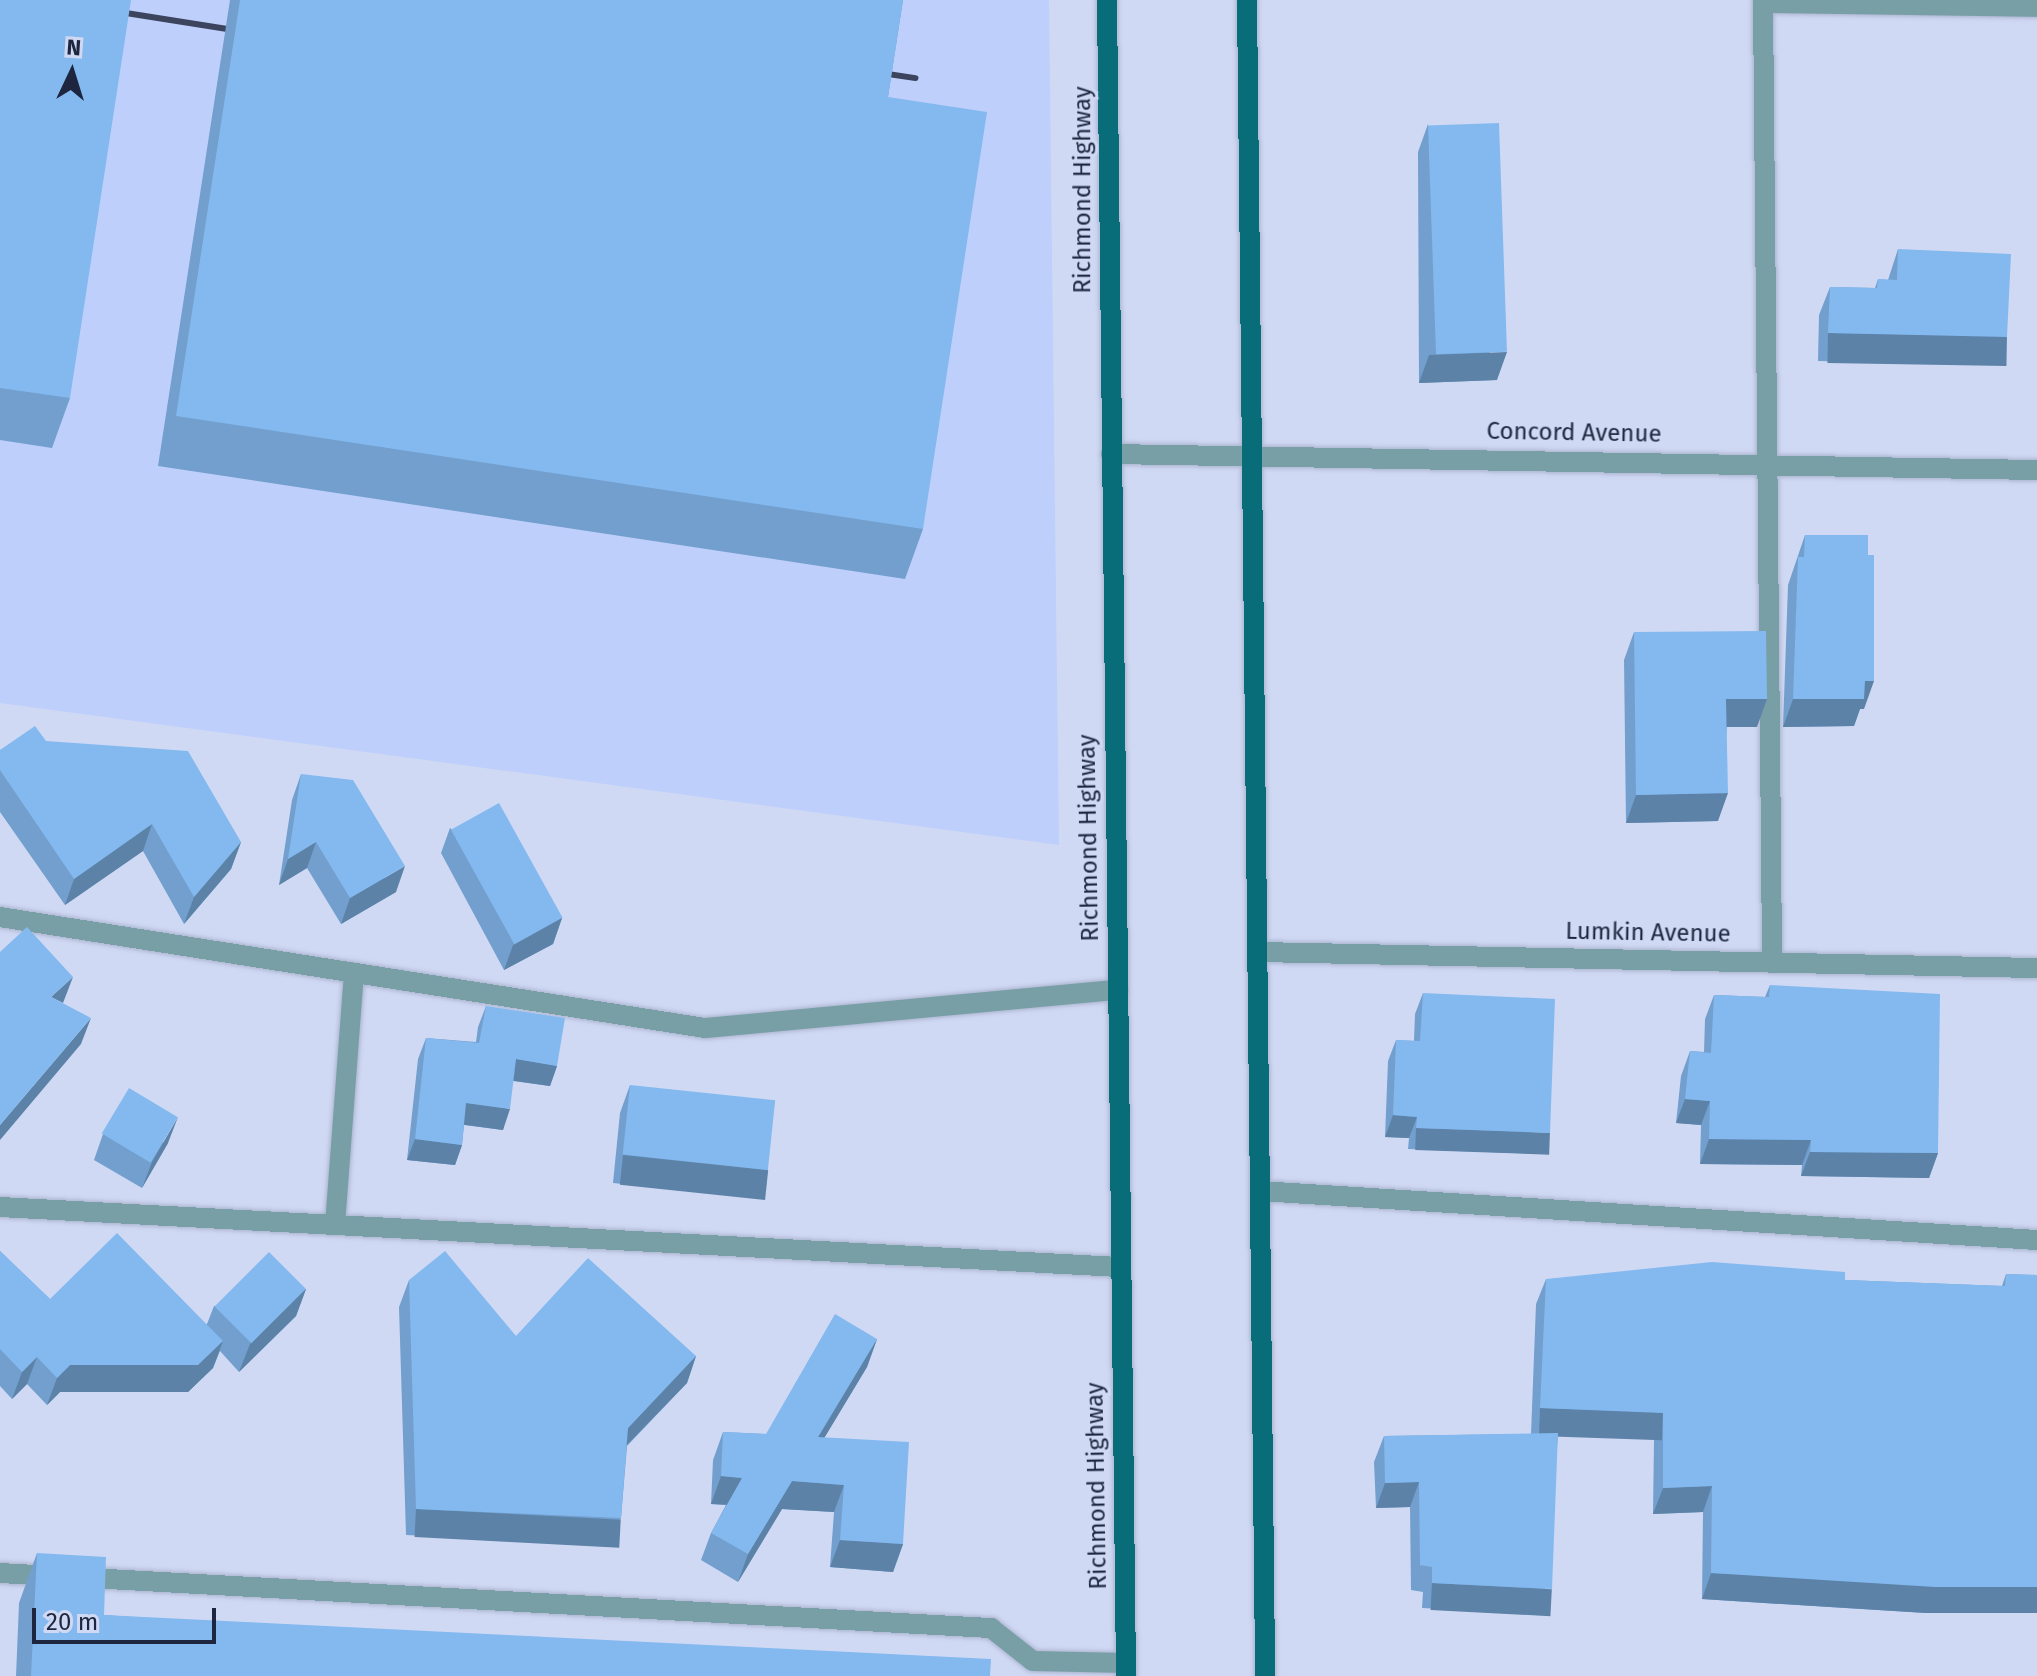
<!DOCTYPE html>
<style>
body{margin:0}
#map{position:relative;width:2037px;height:1676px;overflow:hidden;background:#d0d9f4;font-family:"Fira Sans",sans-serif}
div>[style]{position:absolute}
.built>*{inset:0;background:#bfcffb}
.roads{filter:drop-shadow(0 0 2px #acb5d0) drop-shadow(0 0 2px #acb5d0)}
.lane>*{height:20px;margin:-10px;padding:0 10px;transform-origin:10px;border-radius:10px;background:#789fa5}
.street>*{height:20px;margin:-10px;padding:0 10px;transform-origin:10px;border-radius:10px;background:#789fa5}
.primary>*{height:20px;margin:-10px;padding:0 10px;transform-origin:10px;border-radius:10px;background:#096c79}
.rail>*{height:6px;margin:-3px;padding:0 3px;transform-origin:3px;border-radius:3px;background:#3c445e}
.wall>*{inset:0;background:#729fce}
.shaded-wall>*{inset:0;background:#5c82a7;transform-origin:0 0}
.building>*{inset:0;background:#84b9ef;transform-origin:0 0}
span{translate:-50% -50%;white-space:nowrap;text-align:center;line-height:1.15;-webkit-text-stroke:6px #d0d9f4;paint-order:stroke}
.street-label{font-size:24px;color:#1e263f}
.north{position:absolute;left:32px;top:32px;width:80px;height:80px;-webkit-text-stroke:6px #d0d9f4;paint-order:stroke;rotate:4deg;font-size:22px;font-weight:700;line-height:32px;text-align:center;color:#1e263f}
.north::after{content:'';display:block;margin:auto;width:28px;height:36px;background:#1e263f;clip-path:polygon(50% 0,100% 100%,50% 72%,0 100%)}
.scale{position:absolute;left:32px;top:1608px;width:184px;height:36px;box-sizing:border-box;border:4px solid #1e263f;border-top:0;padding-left:10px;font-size:24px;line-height:28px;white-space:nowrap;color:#1e263f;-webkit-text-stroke:6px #d0d9f4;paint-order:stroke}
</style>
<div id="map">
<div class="built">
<div style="clip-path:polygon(0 0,1049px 0,1059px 845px,0 703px)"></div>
</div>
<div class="roads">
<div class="lane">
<div style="left:1763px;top:0;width:962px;rotate:89.46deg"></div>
<div style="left:1763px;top:3px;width:274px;rotate:0.8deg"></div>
<div style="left:0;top:1573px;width:993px;rotate:3.18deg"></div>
<div style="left:991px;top:1628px;width:53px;rotate:38.2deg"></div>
<div style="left:1033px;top:1661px;width:93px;rotate:1.2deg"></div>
</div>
<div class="street">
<div style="left:1111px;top:454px;width:926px;rotate:0.99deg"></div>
<div style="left:0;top:917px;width:714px;rotate:8.95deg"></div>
<div style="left:705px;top:1028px;width:415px;rotate:-5.3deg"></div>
<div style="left:1258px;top:952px;width:779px;rotate:1.18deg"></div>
<div style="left:1260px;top:1191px;width:779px;rotate:3.61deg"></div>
<div style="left:0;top:1207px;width:1122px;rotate:3.07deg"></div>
<div style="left:335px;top:1225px;width:253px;rotate:-85.7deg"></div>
</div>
<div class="primary">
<div style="left:1107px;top:0;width:1676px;rotate:89.35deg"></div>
<div style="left:1247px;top:0;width:1676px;rotate:89.38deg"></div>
</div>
</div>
<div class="rail">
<div style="left:107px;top:10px;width:141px;rotate:9deg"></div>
<div style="left:868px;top:71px;width:48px;rotate:8.5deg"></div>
</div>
<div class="wall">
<div style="clip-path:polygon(0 0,70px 398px,52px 448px,0 440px)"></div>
<div style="clip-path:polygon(230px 0,903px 0,888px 97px,923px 529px,905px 579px,158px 466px)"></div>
<div style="clip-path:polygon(1428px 124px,1497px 380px,1419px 383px,1418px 152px)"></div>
<div style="clip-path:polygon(1898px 249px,1997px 365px,1818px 361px,1819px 315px,1830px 287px,1875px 288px,1878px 279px,1888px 280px)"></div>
<div style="clip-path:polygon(1805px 535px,1864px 709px,1860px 709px,1854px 726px,1783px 727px,1788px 585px)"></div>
<div style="clip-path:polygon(1634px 632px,1757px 727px,1727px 727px,1718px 821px,1626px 823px,1624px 660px)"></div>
<div style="clip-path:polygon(46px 741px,241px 842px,231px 869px,184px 924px,143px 851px,65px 905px,0 812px,0 750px)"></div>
<div style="clip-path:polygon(301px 774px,396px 892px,341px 924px,307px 868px,279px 885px,292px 800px)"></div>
<div style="clip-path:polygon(450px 828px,562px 918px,553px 944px,504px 970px,441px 853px)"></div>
<div style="clip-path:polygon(1770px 985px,1938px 1153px,1929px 1178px,1801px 1176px,1802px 1165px,1700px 1164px,1701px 1125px,1676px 1123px,1681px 1076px,1690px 1051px,1704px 1052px,1705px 1019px,1714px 995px,1765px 997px)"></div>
<div style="clip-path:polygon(1423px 993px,1542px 1154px,1408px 1149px,1409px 1138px,1385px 1137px,1388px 1061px,1396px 1040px,1414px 1041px,1415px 1014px)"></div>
<div style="clip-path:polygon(486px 1006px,557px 1066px,550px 1086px,513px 1081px,503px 1130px,464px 1125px,462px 1145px,455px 1165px,407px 1160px,418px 1059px,426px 1038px,476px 1042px,478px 1027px)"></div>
<div style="clip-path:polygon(630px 1085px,768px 1170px,757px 1198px,613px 1183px,620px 1113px)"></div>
<div style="clip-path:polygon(103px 1134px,168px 1143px,142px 1188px,94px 1160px)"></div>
<div style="clip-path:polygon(0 1251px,50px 1299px,207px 1324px,214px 1306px,306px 1289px,296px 1316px,239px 1372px,220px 1351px,213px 1368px,188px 1392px,60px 1392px,47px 1405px,27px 1384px,12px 1399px,0 1386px)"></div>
<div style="clip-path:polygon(2006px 1274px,2037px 1275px,1926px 1613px,1702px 1599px,1703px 1512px,1653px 1514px,1654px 1439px,1558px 1435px,1543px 1614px,1422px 1608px,1423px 1592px,1411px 1590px,1410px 1507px,1376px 1508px,1374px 1462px,1384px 1436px,1531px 1434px,1536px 1304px,1546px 1279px,1845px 1280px,2002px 1286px)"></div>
<div style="clip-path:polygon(409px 1280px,516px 1336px,696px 1356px,687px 1383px,627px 1446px,621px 1518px,611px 1545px,406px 1535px,399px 1307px)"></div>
<div style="clip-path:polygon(877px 1339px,867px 1367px,824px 1438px,903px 1544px,893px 1572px,830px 1567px,834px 1512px,782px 1509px,738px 1582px,701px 1560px,711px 1533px,726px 1505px,711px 1504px,713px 1460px,723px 1432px,766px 1434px)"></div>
<div style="clip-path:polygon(37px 1553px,104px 1615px,990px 1676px,16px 1676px,19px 1603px)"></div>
</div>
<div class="shaded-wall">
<div style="left:1828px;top:333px;width:179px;height:30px;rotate:1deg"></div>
<div style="clip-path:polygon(1507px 352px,1497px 380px,1419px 383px,1429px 355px)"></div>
<div style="clip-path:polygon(1865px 681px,1874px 681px,1864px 709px,1860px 709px,1854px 726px,1783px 727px,1793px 699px)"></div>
<div style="clip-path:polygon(1726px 699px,1767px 699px,1757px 727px,1716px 727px)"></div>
<div style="clip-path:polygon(1728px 793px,1718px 821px,1626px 823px,1636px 795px)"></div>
<div style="clip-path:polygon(152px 824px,143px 851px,65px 905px,74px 879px)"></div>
<div style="clip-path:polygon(241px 842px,231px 869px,184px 924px,194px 897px)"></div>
<div style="clip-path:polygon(316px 842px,307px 868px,279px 885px,288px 859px)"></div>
<div style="clip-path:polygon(405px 866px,396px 892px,341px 924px,350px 898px)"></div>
<div style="clip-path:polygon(562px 918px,553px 944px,504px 970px,513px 945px)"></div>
<div style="clip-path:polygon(73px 977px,63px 1003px,51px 997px)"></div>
<div style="clip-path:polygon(91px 1018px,81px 1044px,0 1140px,0 1125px)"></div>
<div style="clip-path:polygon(516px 1059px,557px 1066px,550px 1086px,508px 1080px)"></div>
<div style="clip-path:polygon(1685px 1099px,1710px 1101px,1701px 1125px,1676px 1123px)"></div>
<div style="clip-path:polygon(466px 1103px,510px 1109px,503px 1130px,459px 1124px)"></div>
<div style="clip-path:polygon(1393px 1115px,1417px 1117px,1409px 1138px,1385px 1137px)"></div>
<div style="clip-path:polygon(178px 1117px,168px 1143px,142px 1188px,152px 1162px)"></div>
<div style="left:1416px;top:1128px;width:134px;height:22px;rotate:2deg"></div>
<div style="clip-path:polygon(415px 1139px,462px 1145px,455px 1165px,407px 1160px)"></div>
<div style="clip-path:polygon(1709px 1139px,1811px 1140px,1802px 1165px,1700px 1164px)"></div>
<div style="clip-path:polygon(1810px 1152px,1938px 1153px,1929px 1178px,1801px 1176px)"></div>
<div style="left:623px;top:1155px;width:146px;height:30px;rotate:6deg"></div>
<div style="clip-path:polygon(306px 1289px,296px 1316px,239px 1372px,250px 1344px)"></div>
<div style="clip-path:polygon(877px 1339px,867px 1367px,808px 1465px,818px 1437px)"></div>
<div style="clip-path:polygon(223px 1341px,213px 1368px,188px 1392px,60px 1392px,47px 1405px,57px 1378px,70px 1365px)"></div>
<div style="clip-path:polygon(696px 1356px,687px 1383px,618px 1454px,628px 1428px)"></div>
<div style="clip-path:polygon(37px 1357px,27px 1384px,12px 1399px,22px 1372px)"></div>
<div style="left:1540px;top:1408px;width:123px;height:28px;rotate:2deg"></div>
<div style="clip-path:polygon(721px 1476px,742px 1478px,732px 1505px,711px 1504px)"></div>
<div style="clip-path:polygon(792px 1481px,844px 1485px,834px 1512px,782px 1509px,738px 1582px,748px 1554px)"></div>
<div style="clip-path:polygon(1419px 1482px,1410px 1507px,1376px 1508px,1385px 1483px)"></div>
<div style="clip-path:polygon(1712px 1486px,1703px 1512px,1653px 1514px,1663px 1488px)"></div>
<div style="left:416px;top:1509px;width:205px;height:28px;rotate:3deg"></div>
<div style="clip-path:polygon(840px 1540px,903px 1544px,893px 1572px,830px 1567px)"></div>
<div style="clip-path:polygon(1711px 1573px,2037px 1587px,2037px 1613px,1926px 1613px,1702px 1599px)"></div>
<div style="left:1432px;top:1583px;width:120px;height:27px;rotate:3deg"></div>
</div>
<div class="building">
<div style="clip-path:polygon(0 0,131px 0,70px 398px,0 388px)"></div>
<div style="clip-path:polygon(240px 0,903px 0,888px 97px,987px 112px,923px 529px,176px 416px)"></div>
<div style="left:1499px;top:123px;width:229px;height:71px;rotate:88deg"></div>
<div style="clip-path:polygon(1898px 249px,2011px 254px,2007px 337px,1828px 333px,1830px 287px,1877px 288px,1878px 279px,1897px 280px)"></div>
<div style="clip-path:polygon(1805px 535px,1868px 535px,1868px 555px,1874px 555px,1874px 681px,1865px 681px,1864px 699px,1793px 699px,1798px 557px,1804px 557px)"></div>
<div style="clip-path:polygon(1766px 631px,1767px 699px,1726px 699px,1728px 793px,1636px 795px,1634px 632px)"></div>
<div style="clip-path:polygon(35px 726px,46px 741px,188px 751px,241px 842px,194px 897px,152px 824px,74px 879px,0 770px,0 750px)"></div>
<div style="clip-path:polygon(301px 774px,353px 780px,405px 866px,350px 898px,316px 842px,288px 859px)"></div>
<div style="left:499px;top:803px;width:131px;height:55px;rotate:61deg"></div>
<div style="clip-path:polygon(27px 927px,73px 977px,51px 997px,91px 1018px,0 1125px,0 952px)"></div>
<div style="clip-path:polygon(1770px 985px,1940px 994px,1938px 1153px,1810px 1152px,1811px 1140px,1709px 1139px,1710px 1101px,1685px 1099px,1690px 1051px,1711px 1053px,1714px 995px,1769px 997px)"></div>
<div style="clip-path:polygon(1423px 993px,1555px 999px,1550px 1133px,1416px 1128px,1417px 1117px,1393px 1115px,1396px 1040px,1420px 1041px)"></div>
<div style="clip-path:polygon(486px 1006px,565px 1018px,557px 1066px,516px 1059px,510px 1109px,466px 1103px,462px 1145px,415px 1139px,426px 1038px,479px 1043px)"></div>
<div style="left:630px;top:1085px;width:146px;height:70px;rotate:6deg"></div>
<div style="left:129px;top:1088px;width:57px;height:53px;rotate:31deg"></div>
<div style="clip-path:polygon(117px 1233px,223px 1341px,198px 1365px,70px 1365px,57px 1378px,37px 1357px,22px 1372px,0 1349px,0 1251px,50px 1299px)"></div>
<div style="clip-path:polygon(445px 1251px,516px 1336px,588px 1258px,696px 1356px,628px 1428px,621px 1518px,416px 1509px,409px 1280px)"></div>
<div style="left:269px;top:1252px;width:52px;height:77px;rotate:45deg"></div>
<div style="clip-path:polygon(1712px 1262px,1845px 1272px,1845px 1280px,2005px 1286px,2006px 1274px,2037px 1275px,2037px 1587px,1935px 1587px,1711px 1573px,1712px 1486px,1663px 1488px,1663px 1413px,1540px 1408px,1546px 1279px)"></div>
<div style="clip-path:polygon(835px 1314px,877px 1339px,818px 1437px,909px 1442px,903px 1544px,840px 1540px,844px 1485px,792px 1481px,748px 1554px,711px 1533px,742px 1478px,721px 1476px,723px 1432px,766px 1434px)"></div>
<div style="clip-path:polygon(1558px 1433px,1552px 1589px,1432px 1583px,1432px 1567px,1420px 1565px,1419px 1482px,1385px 1483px,1384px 1436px)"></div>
<div style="clip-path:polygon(37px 1553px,106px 1557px,104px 1615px,991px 1659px,990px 1676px,31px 1676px)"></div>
</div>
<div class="street-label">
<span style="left:1083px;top:190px;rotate:-90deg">Richmond Highway</span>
<span style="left:1574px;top:433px;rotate:1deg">Concord Avenue</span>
<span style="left:1089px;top:838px;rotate:-91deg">Richmond Highway</span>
<span style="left:1648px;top:933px;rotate:1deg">Lumkin Avenue</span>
<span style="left:1097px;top:1486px;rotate:-91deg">Richmond Highway</span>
</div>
<div class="north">N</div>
<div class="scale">20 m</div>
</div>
